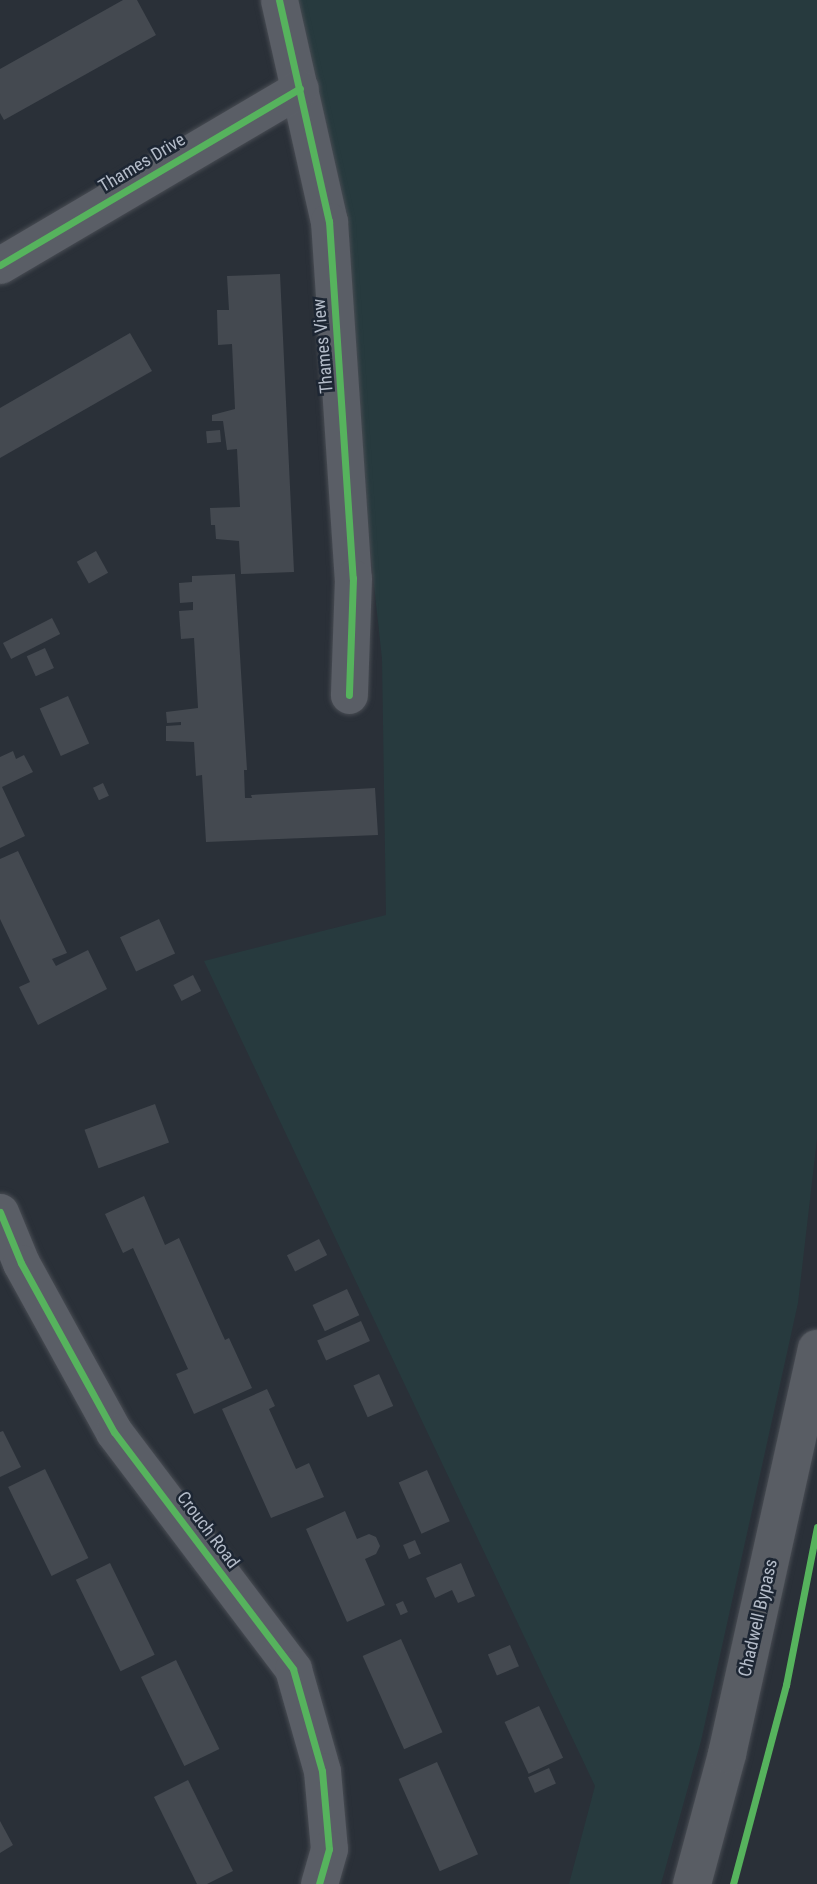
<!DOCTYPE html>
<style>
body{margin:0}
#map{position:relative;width:817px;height:1884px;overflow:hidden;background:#2a3038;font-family:"Roboto Condensed",sans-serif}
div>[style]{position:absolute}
.green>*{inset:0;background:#273a3e}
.building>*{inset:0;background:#444950;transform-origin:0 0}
.roads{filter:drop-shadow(0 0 2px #484c53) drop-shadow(0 0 2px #484c53)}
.minor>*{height:37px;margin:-18.5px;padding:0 18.5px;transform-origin:18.5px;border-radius:18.5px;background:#5a5e66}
.secondary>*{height:38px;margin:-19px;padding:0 19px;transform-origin:19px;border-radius:19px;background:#595d64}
.cycleway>*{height:7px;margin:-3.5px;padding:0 3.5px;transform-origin:3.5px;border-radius:3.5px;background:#56b35d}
span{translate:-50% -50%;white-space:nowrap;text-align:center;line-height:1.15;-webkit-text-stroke:5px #1d2633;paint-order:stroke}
.street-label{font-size:18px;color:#b4bcc9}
</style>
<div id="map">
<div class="green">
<div style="clip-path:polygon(279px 0,817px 0,817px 1139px,798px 1303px,701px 1741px,661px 1884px,569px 1884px,595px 1786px,204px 961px,386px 915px,382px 659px,354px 399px)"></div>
</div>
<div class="building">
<div style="clip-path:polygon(123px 0,137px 0,156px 35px,4px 120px,0 113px,0 69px)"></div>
<div style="clip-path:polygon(280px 274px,294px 572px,241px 574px,239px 541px,216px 539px,215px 525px,211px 525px,210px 508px,240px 507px,237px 449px,227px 450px,223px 421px,212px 421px,212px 415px,235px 409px,232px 344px,218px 345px,217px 310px,229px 310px,227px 276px)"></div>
<div style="clip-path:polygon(130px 333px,152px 371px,0 458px,0 408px)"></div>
<div style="left:220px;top:430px;width:12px;height:14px;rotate:85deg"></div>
<div style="left:96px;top:551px;width:25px;height:22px;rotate:61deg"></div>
<div style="clip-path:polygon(235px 574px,247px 770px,244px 770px,245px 798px,252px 798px,251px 795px,375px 788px,378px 835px,206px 842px,202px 775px,196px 776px,194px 742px,166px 741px,166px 726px,181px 725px,181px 722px,167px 723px,166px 712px,198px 708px,194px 638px,181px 639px,179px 611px,193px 610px,193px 602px,180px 603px,179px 583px,192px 582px,192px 576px)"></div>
<div style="left:52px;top:618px;width:18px;height:55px;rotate:63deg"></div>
<div style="left:45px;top:648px;width:22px;height:20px;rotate:66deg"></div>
<div style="left:68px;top:696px;width:52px;height:31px;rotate:66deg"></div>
<div style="clip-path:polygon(13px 751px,16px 759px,24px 755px,33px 772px,2px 787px,25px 836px,0 848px,0 757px)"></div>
<div style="left:103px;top:783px;width:14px;height:11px;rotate:65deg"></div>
<div style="clip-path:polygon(18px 851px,67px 953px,52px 959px,56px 966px,88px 950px,107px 989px,38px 1025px,19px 987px,30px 982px,0 919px,0 859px)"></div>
<div style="left:159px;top:919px;width:38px;height:43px;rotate:65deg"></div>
<div style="left:193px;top:975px;width:18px;height:22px;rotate:63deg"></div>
<div style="left:155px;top:1104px;width:41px;height:75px;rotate:70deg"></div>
<div style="clip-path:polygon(144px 1196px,165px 1245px,179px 1238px,225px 1340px,229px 1338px,252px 1388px,194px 1414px,176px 1374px,188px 1369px,133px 1248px,123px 1253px,105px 1214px)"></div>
<div style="left:319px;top:1239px;width:18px;height:36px;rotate:63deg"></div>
<div style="left:347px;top:1289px;width:29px;height:38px;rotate:65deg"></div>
<div style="left:361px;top:1321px;width:22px;height:48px;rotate:66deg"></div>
<div style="left:379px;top:1374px;width:35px;height:28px;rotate:66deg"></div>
<div style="clip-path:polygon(267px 1389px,275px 1406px,269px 1409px,296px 1469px,309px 1463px,324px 1497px,271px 1518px,222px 1409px)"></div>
<div style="clip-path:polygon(3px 1431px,21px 1467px,0 1477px,0 1432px)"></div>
<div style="left:45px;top:1469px;width:99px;height:41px;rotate:64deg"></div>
<div style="left:427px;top:1470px;width:56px;height:31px;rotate:66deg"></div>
<div style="clip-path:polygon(345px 1511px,357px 1539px,369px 1534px,376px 1537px,380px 1546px,376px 1554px,365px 1559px,385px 1605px,347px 1622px,306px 1529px)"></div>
<div style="left:415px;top:1540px;width:15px;height:13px;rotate:67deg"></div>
<div style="left:110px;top:1563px;width:102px;height:38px;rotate:64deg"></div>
<div style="clip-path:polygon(461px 1563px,475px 1596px,458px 1603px,452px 1590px,435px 1598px,426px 1578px)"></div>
<div style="left:403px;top:1601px;width:12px;height:8px;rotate:66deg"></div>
<div style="left:401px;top:1639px;width:102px;height:42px;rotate:66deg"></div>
<div style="left:510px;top:1645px;width:23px;height:24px;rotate:67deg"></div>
<div style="left:176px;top:1660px;width:99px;height:39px;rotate:64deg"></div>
<div style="left:539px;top:1706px;width:57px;height:38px;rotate:65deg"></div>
<div style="left:437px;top:1762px;width:101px;height:42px;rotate:66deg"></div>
<div style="left:549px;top:1768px;width:17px;height:23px;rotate:66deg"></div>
<div style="clip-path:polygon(188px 1780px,233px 1871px,207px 1884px,197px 1884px,154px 1797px)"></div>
<div style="clip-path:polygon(0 1821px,13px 1845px,0 1853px)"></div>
</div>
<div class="roads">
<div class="minor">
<div style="left:279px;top:0;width:227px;rotate:77.3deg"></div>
<div style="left:329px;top:221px;width:358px;rotate:86.2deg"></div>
<div style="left:353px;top:578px;width:117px;rotate:92deg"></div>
<div style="left:0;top:265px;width:348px;rotate:-30.5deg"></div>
<div style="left:0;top:1212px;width:55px;rotate:67.6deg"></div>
<div style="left:21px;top:1263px;width:193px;rotate:61.2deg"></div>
<div style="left:114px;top:1432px;width:297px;rotate:52.9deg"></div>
<div style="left:293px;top:1669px;width:106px;rotate:74.1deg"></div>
<div style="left:322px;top:1771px;width:78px;rotate:84.9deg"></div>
<div style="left:329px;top:1849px;width:36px;rotate:106deg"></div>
</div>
<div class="secondary">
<div style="left:692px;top:1884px;width:135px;rotate:-74.9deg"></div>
<div style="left:727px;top:1754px;width:415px;rotate:-77.5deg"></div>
</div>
</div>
<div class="cycleway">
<div style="left:279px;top:0;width:227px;rotate:77.3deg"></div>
<div style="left:329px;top:221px;width:358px;rotate:86.2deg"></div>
<div style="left:353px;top:578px;width:117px;rotate:92deg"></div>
<div style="left:0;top:265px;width:348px;rotate:-30.5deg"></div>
<div style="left:0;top:1212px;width:55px;rotate:67.6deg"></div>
<div style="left:21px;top:1263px;width:193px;rotate:61.2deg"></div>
<div style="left:114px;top:1432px;width:297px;rotate:52.9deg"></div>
<div style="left:293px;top:1669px;width:106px;rotate:74.1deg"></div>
<div style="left:322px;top:1771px;width:78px;rotate:84.9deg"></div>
<div style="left:329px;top:1849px;width:36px;rotate:106deg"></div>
<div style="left:733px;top:1884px;width:206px;rotate:-75.1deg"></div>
<div style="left:786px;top:1685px;width:161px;rotate:-78.9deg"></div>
</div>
<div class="street-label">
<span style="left:142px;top:163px;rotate:-31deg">Thames Drive</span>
<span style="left:323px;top:346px;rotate:-95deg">Thames View</span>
<span style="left:208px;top:1530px;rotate:53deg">Crouch Road</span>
<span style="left:758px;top:1618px;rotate:-77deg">Chadwell Bypass</span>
</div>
</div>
